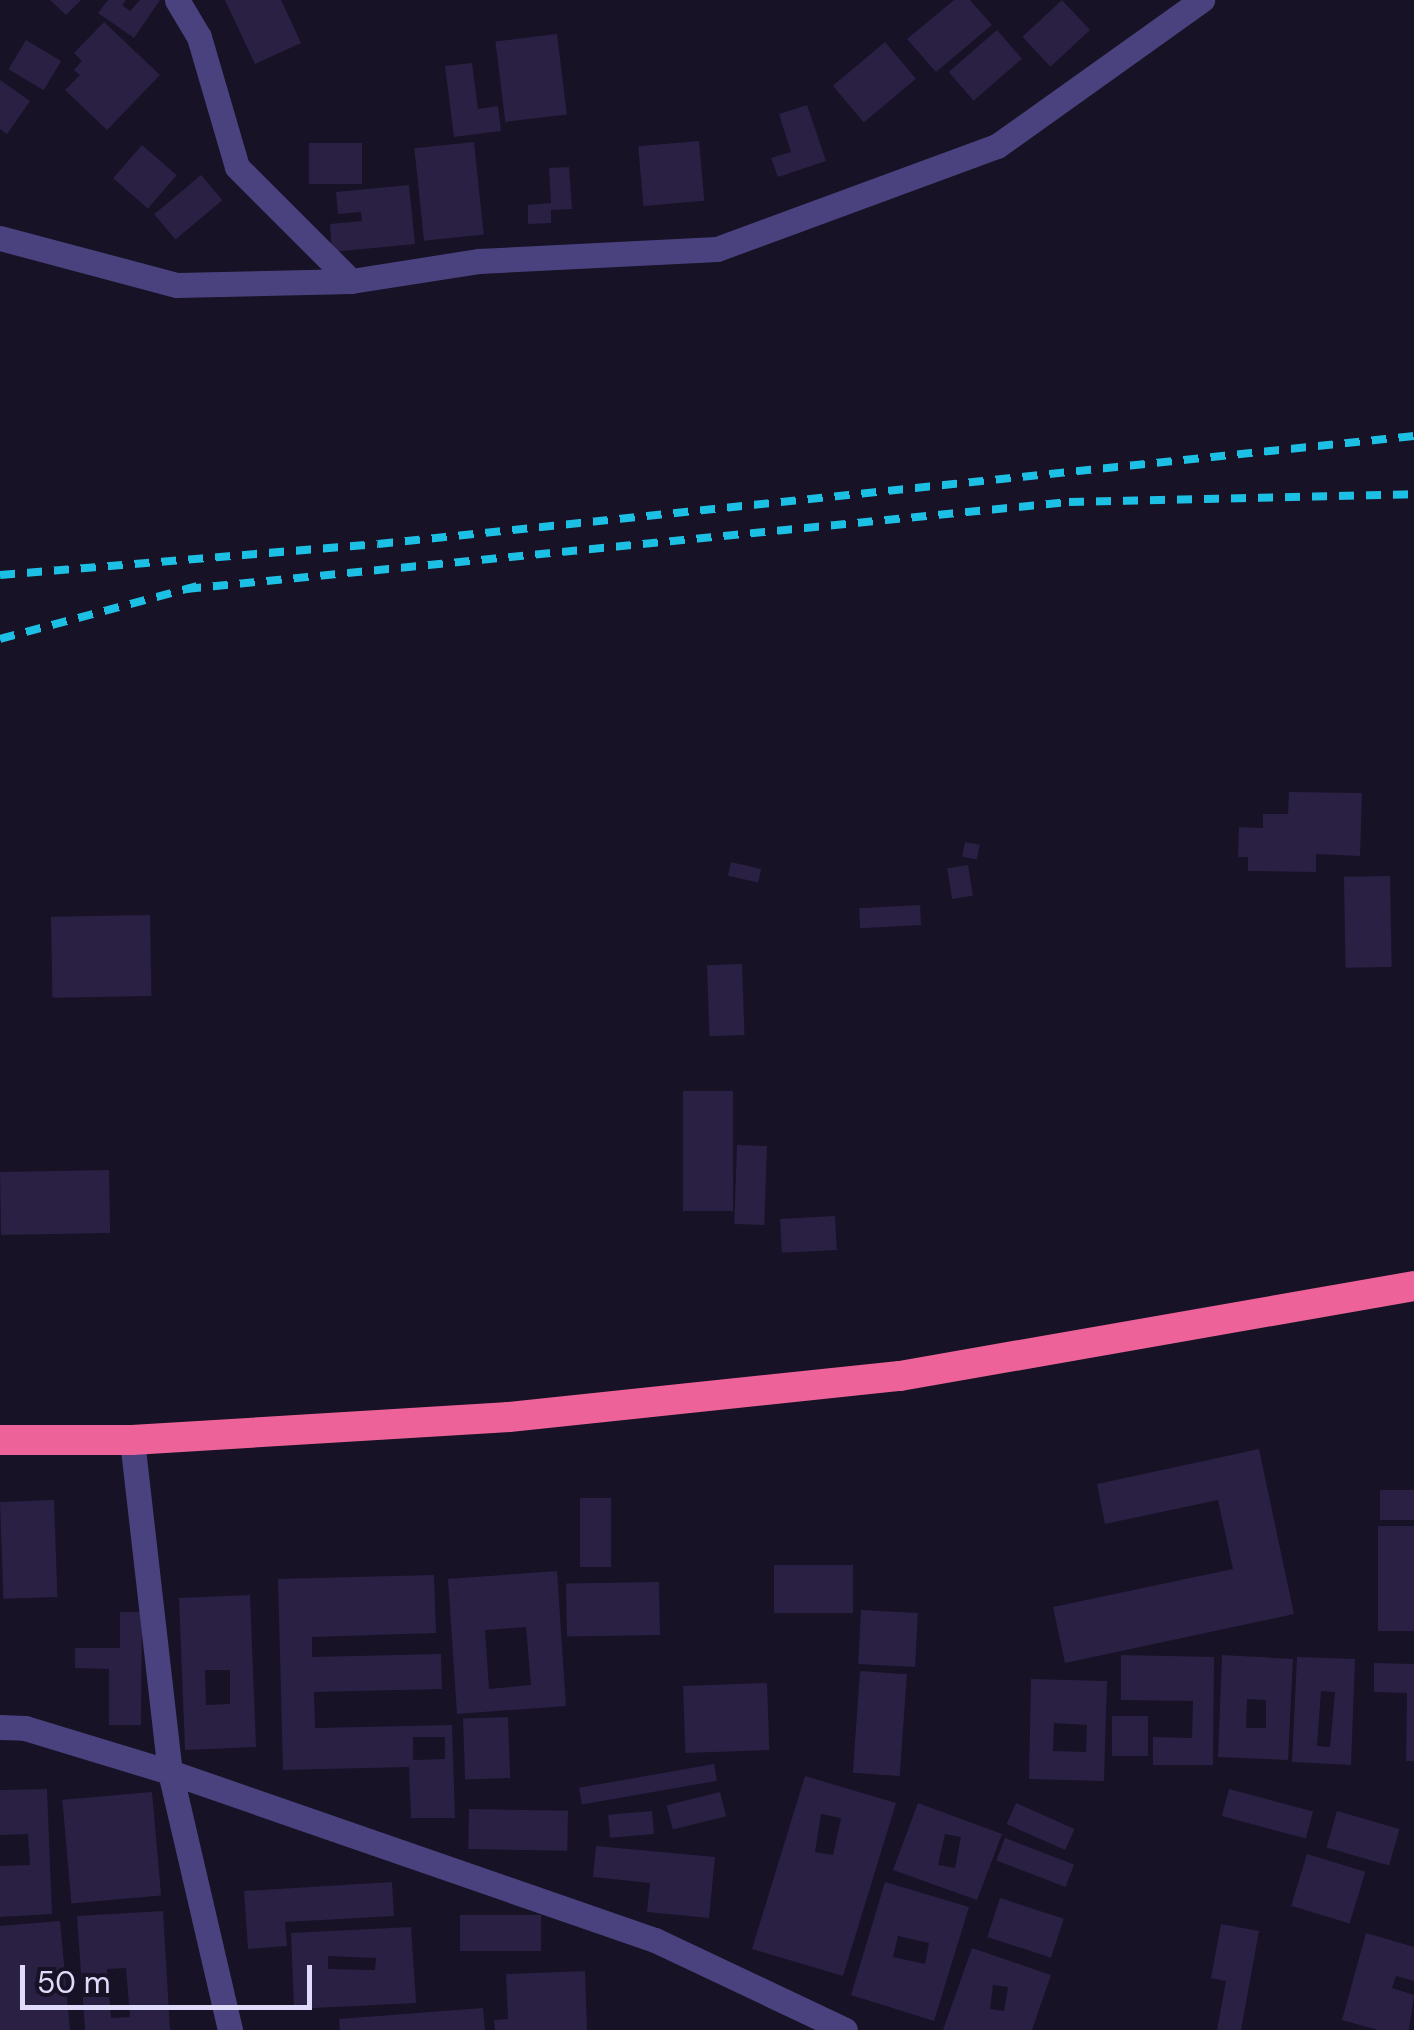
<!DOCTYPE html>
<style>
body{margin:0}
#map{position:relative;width:1414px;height:2030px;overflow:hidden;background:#171225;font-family:"DM Sans",sans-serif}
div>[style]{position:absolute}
.building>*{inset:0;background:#2a2044;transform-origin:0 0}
.minor>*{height:25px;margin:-12.5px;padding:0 12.5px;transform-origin:12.5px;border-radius:12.5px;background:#4a427e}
.highway>*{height:30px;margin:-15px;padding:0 15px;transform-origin:15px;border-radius:15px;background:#ed6399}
.rail>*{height:8px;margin-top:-4px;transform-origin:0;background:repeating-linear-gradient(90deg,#1cc0e5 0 15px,transparent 0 27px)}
span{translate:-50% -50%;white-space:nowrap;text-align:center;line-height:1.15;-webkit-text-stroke:9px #171225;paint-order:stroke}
.scale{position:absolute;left:20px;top:1965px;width:292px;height:45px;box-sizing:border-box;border:5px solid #e0dafb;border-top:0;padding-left:12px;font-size:30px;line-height:35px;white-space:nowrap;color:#e0dafb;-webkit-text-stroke:8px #171225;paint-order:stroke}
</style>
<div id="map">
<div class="building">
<div style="clip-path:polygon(50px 0,81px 0,66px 15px)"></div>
<div style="clip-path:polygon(108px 0,126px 0,122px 5px,130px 11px,140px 0,160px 0,134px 38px,98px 13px)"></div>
<div style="clip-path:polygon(225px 0,281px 0,301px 43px,255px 64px)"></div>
<div style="clip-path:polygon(954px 0,970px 0,992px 25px,936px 72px,907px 39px)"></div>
<div style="left:1062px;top:0;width:41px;height:54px;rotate:47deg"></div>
<div style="clip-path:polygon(104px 22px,160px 75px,107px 130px,65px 90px,80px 75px,74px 70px,82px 61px,74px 53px)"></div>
<div style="left:997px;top:30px;width:38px;height:64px;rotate:49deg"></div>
<div style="left:557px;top:34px;width:81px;height:62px;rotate:83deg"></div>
<div style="left:26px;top:40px;width:41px;height:34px;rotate:31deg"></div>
<div style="left:885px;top:42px;width:48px;height:68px;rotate:50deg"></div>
<div style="clip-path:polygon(472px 63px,478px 109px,498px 106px,501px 131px,454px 137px,445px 66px)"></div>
<div style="clip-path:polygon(0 80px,30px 101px,7px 134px,0 129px)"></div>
<div style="clip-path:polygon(807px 105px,826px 161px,778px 177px,771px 158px,791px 152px,779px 114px)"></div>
<div style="left:699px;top:141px;width:60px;height:61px;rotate:85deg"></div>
<div style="left:474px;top:142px;width:93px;height:60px;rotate:84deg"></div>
<div style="left:309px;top:143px;width:53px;height:41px"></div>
<div style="left:142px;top:145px;width:46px;height:44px;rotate:41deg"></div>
<div style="clip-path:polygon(569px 167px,572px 209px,551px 210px,551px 223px,528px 224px,528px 205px,551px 203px,549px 168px)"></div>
<div style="left:201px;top:175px;width:33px;height:61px;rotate:50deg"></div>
<div style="clip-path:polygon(409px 185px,415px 244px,332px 252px,330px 224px,362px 221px,361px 212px,338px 214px,336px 192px)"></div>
<div style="clip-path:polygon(1289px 792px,1362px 793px,1360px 856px,1316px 854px,1316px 872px,1248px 871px,1248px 857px,1238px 857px,1239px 827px,1263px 828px,1263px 814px,1288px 814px)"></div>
<div style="left:965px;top:842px;width:15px;height:15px;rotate:11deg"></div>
<div style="left:731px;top:862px;width:31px;height:14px;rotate:13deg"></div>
<div style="left:968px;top:865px;width:31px;height:21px;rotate:81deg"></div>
<div style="left:1390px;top:876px;width:91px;height:46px;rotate:89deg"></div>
<div style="left:920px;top:905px;width:20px;height:61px;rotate:87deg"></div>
<div style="left:150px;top:915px;width:81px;height:99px;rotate:89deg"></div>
<div style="left:742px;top:964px;width:71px;height:35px;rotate:88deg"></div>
<div style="left:683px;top:1091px;width:50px;height:120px"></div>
<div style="left:737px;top:1145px;width:30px;height:79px;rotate:2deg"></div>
<div style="left:109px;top:1170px;width:63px;height:109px;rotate:89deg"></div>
<div style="left:835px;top:1216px;width:34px;height:55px;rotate:87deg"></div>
<div style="clip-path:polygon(1259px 1449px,1294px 1614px,1065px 1663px,1053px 1607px,1233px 1569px,1218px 1500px,1105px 1524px,1097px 1484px)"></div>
<div style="left:1380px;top:1490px;width:34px;height:30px"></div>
<div style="left:580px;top:1498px;width:31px;height:69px"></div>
<div style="left:54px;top:1500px;width:97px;height:54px;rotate:88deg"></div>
<div style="left:1414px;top:1526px;width:105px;height:36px;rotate:90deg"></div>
<div style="left:853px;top:1565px;width:48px;height:79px;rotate:90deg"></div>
<div style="clip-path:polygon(evenodd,557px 1571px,566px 1706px,457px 1714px,448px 1579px,557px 1571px,526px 1627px,531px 1685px,489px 1689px,485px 1630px,526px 1627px)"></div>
<div style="clip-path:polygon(evenodd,434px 1575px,436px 1633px,312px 1637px,312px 1657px,441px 1654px,442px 1689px,314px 1692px,315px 1728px,452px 1725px,455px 1818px,411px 1818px,409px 1767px,283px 1770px,278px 1579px,434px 1575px,413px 1737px,445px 1737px,445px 1759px,413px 1760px,413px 1737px)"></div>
<div style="left:659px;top:1582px;width:53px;height:93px;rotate:89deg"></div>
<div style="clip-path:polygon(evenodd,250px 1595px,256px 1747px,185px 1750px,179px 1598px,250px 1595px,205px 1670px,230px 1670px,230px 1704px,206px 1705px,205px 1670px)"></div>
<div style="left:861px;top:1610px;width:57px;height:54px;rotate:3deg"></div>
<div style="clip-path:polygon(120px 1612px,142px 1612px,141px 1725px,109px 1725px,109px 1669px,75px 1668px,75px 1648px,120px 1648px)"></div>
<div style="clip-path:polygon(1121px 1655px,1214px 1657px,1213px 1765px,1153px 1765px,1153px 1737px,1192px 1738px,1193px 1701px,1121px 1700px)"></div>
<div style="clip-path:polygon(evenodd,1222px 1655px,1293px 1659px,1288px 1760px,1218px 1757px,1222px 1655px,1247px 1699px,1266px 1700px,1266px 1728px,1246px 1728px,1247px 1699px)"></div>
<div style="clip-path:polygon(evenodd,1297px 1657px,1355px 1659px,1351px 1765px,1292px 1762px,1297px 1657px,1321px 1691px,1335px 1692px,1330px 1747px,1317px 1746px,1321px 1691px)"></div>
<div style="clip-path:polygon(1374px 1663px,1414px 1664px,1414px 1761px,1406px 1761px,1407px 1693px,1374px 1692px)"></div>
<div style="left:860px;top:1671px;width:47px;height:102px;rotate:4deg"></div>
<div style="clip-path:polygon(evenodd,1031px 1679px,1107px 1681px,1104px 1781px,1029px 1779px,1031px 1679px,1054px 1723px,1087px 1725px,1086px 1752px,1053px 1751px,1054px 1723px)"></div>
<div style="left:767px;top:1683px;width:67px;height:84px;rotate:88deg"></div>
<div style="left:1148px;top:1716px;width:40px;height:36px;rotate:90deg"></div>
<div style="left:508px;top:1717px;width:61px;height:45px;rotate:88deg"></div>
<div style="left:714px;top:1764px;width:17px;height:137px;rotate:80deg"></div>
<div style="clip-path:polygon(evenodd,805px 1776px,896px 1803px,843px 1976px,752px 1949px,805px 1776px,821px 1814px,841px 1818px,833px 1855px,815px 1852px,821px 1814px)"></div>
<div style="clip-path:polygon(47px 1789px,52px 1914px,0 1917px,0 1866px,30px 1865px,28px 1834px,0 1835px,0 1790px)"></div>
<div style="left:1229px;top:1789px;width:87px;height:28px;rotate:15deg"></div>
<div style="left:152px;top:1792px;width:104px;height:90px;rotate:85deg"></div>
<div style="left:720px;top:1792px;width:25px;height:55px;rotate:76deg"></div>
<div style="clip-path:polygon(evenodd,918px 1803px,1002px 1834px,977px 1900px,893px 1870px,918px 1803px,945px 1834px,961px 1837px,955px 1868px,938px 1865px,945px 1834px)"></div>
<div style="left:1016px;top:1803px;width:64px;height:23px;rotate:24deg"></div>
<div style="left:469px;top:1809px;width:99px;height:40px;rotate:1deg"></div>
<div style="left:652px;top:1811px;width:23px;height:44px;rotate:85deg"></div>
<div style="left:1337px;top:1811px;width:65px;height:38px;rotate:16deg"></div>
<div style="left:1005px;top:1838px;width:74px;height:24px;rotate:21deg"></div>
<div style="clip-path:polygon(596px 1846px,715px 1857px,709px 1918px,647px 1912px,650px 1883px,593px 1877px)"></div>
<div style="left:1307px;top:1854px;width:61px;height:54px;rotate:17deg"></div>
<div style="clip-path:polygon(392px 1882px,394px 1916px,285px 1922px,287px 1946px,248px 1949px,244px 1891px)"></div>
<div style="clip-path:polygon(evenodd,885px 1882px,969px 1907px,934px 2021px,851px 1995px,885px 1882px,898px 1936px,929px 1943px,925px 1964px,893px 1957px,898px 1936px)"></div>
<div style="left:1000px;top:1898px;width:67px;height:41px;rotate:18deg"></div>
<div style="clip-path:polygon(evenodd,163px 1911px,170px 2030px,85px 2030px,77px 1916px,163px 1911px,126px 1968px,130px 2017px,111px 2018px,107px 1969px,126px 1968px)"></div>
<div style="left:460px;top:1915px;width:81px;height:36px"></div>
<div style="clip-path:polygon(60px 1921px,70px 2030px,0 2030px,0 1926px)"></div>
<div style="clip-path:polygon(1221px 1924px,1259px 1931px,1241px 2030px,1217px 2030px,1226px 1981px,1211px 1978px)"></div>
<div style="clip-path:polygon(evenodd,411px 1927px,416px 2003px,294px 2009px,291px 1933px,411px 1927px,328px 1956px,376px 1958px,375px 1970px,328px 1969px,328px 1956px)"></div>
<div style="clip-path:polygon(1366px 1933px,1414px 1947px,1414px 1981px,1396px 1976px,1392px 1988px,1414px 1995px,1409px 2030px,1378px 2030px,1342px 2020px)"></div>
<div style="clip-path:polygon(evenodd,972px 1948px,1051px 1975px,1032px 2030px,943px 2030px,972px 1948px,993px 1985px,1008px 1987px,1004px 2011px,990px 2009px,993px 1985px)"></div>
<div style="clip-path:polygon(585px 1971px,587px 2030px,495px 2030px,494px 2020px,508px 2019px,506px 1974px)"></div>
<div style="clip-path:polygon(483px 2008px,485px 2030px,340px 2030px,339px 2019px)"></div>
</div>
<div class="minor">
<div style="left:177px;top:0;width:43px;rotate:59.3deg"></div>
<div style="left:199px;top:37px;width:135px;rotate:73.7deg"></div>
<div style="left:237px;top:167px;width:161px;rotate:45deg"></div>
<div style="left:0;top:238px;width:183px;rotate:14.9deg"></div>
<div style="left:177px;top:285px;width:174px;rotate:-1.3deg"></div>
<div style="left:351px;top:281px;width:130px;rotate:-8.9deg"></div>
<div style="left:479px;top:261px;width:238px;rotate:-2.9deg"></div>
<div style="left:717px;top:249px;width:298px;rotate:-20.2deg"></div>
<div style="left:997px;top:146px;width:252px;rotate:-35.5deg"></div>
<div style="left:132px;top:1440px;width:334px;rotate:83.5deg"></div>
<div style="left:170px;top:1772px;width:265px;rotate:76.9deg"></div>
<div style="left:0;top:1727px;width:25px;rotate:2deg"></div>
<div style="left:25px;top:1728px;width:152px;rotate:16.9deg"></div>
<div style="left:170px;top:1772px;width:513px;rotate:19.11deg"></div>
<div style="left:655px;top:1940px;width:210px;rotate:25.3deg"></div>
</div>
<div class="highway">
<div style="left:0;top:1440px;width:132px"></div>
<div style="left:132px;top:1440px;width:378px;rotate:-3.5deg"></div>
<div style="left:509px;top:1417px;width:393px;rotate:-6deg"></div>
<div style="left:900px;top:1376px;width:522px;rotate:-9.93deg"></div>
</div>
<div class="rail">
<div style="left:0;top:575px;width:379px;rotate:-4.7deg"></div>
<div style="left:378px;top:544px;width:1042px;rotate:-5.95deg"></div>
<div style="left:186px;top:589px;width:887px;rotate:-5.63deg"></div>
<div style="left:1069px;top:502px;width:345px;rotate:-1.3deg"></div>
<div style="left:0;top:639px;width:205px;rotate:-15deg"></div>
</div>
<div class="scale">50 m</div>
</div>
